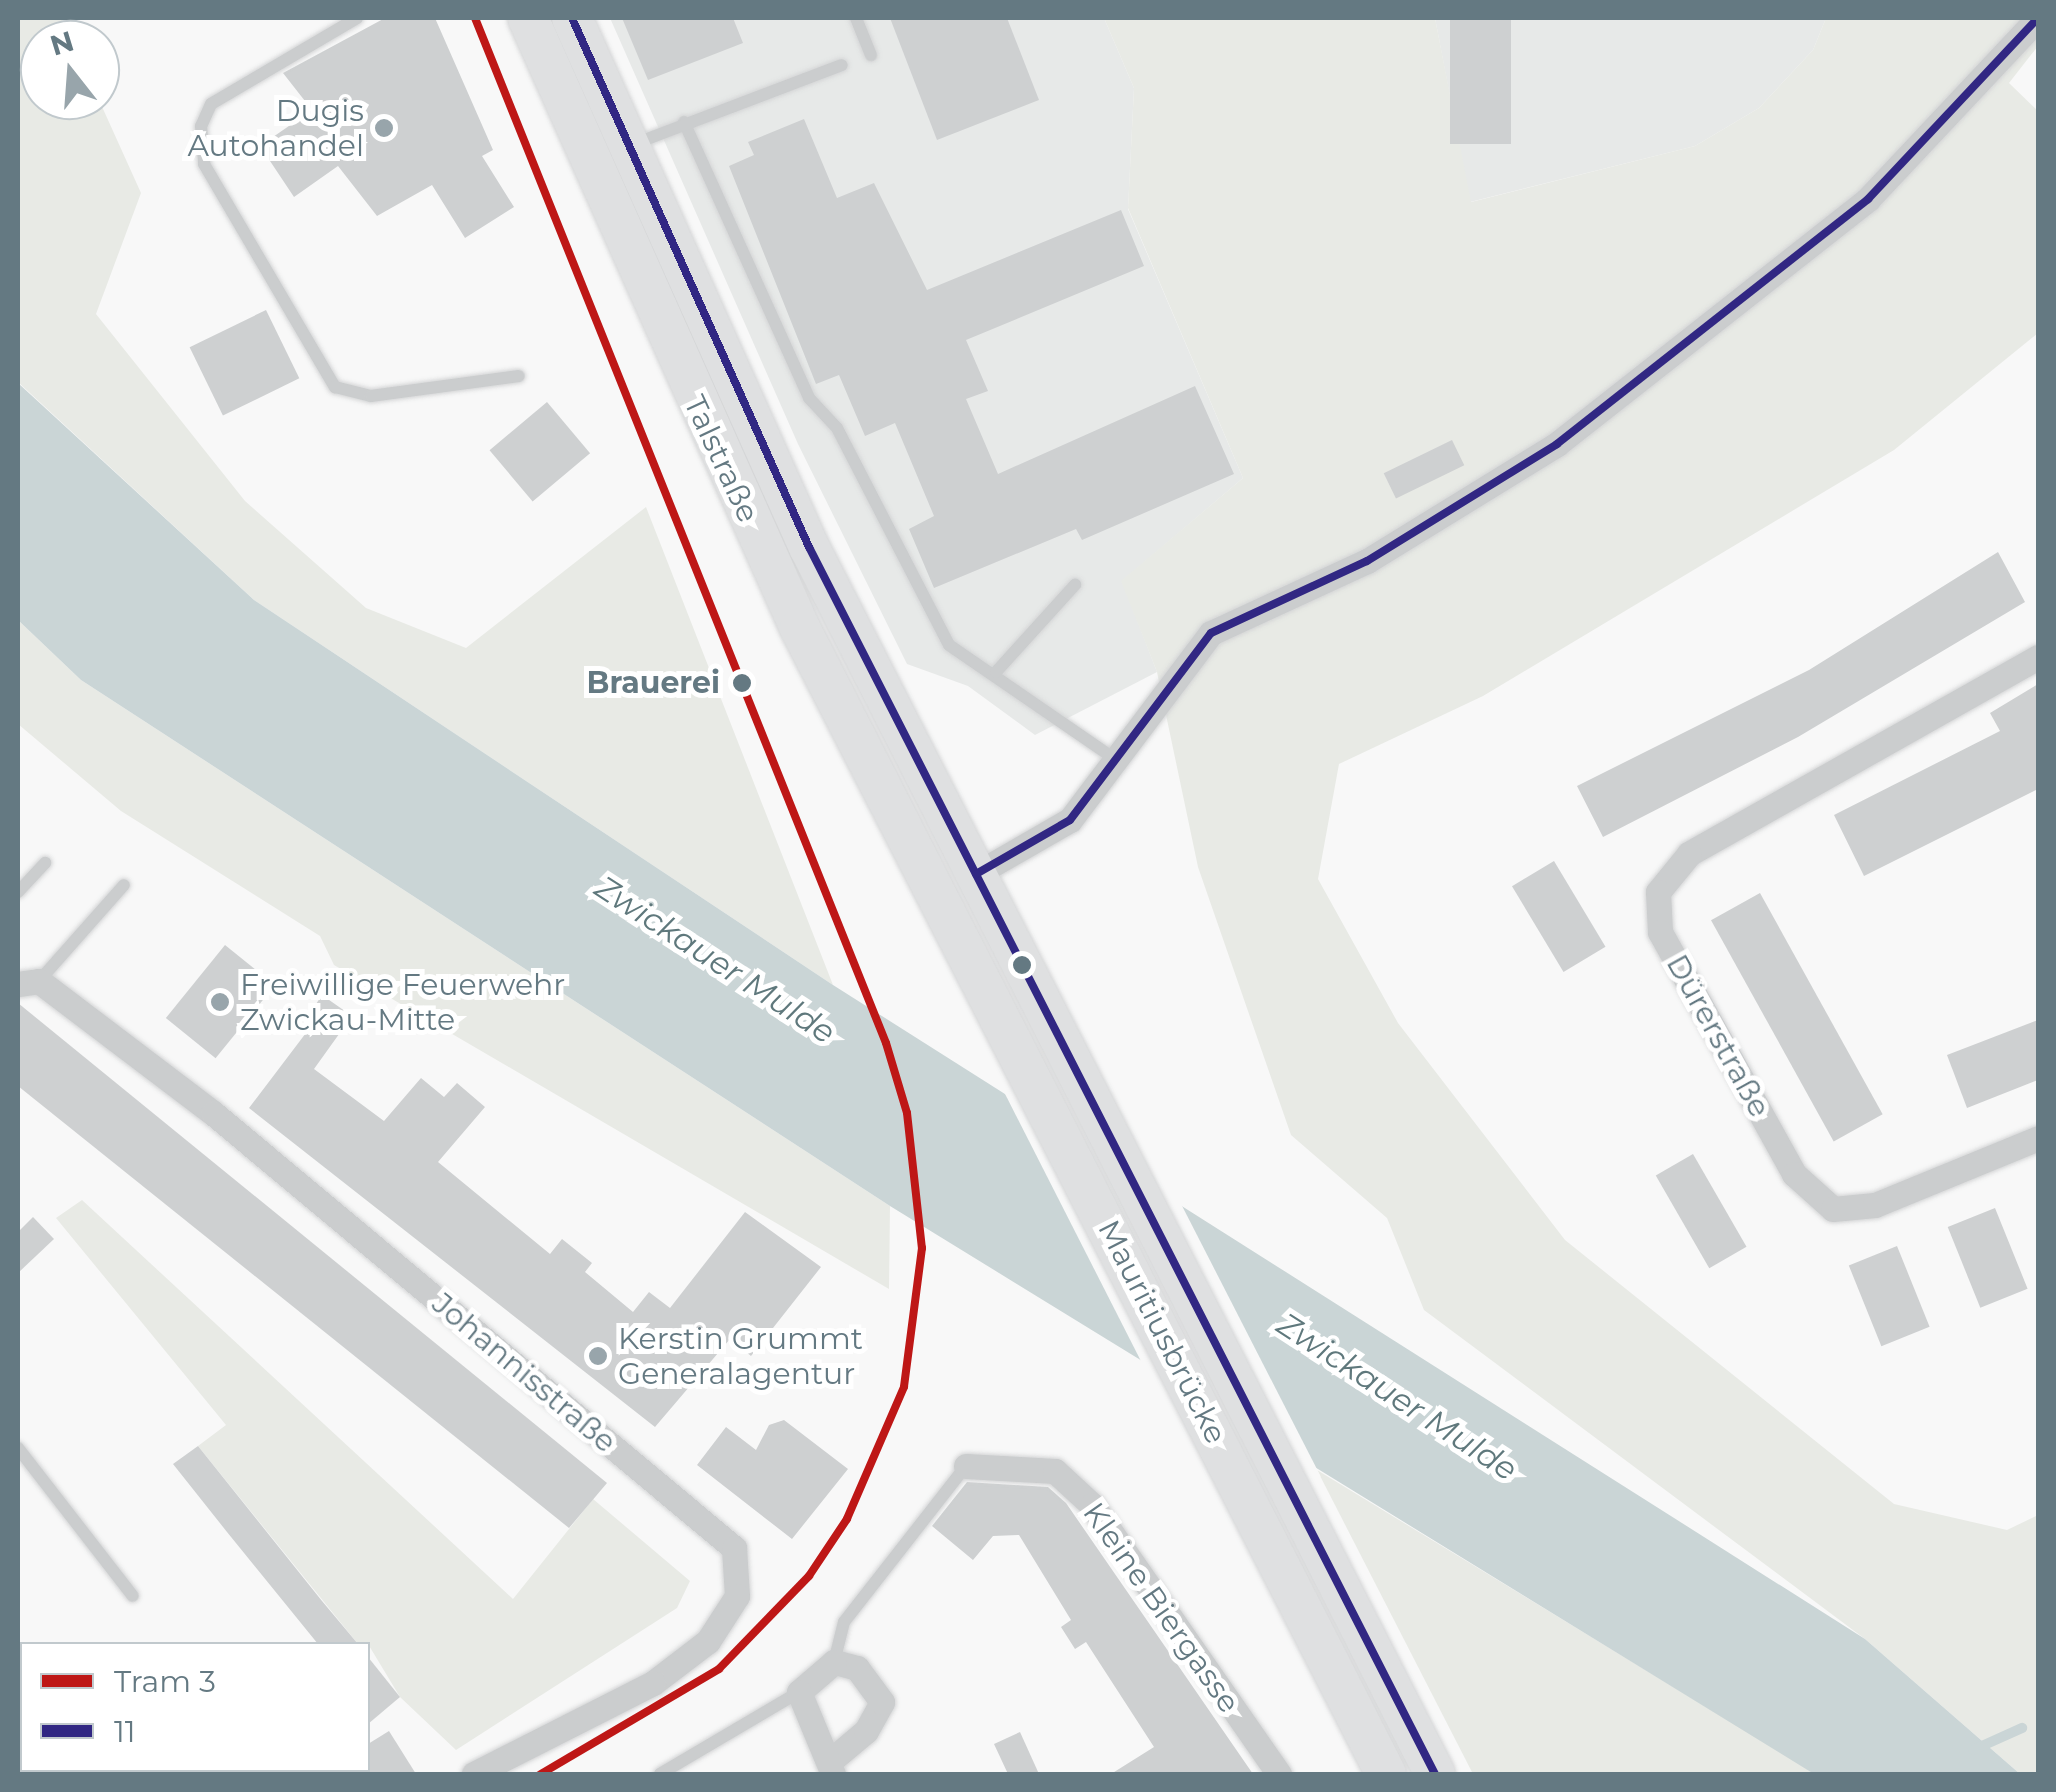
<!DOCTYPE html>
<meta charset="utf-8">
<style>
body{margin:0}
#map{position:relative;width:2056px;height:1792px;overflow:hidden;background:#f8f8f8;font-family:Montserrat,sans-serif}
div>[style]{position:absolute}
.built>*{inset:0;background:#e7e9e8}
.green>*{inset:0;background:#e8eae5}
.water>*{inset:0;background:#cad5d6}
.pier>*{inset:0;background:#f8f8f8}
.stream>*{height:10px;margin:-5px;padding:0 5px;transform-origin:5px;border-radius:5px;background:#cad5d6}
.building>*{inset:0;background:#ced0d1;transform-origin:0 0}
.roads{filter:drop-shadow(0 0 2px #d4d5d6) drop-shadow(0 0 2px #d4d5d6)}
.lane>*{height:12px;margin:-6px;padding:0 6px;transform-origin:6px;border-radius:6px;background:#cbcdce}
.street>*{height:25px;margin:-12.5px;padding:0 12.5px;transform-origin:12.5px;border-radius:12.5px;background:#cbcdce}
.primary>*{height:40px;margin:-20px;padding:0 20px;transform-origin:20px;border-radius:20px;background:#dfe0e1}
.bus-1>*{height:8px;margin:-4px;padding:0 4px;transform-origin:4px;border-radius:4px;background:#312783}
.tram-1>*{height:8px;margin:-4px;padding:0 4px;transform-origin:4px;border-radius:4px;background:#be1716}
.dots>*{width:28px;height:28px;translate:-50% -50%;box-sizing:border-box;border:5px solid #fff;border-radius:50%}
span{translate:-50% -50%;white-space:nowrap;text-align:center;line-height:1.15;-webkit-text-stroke:10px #fff;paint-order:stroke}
.poi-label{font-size:30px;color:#647982}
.right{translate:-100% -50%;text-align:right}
.left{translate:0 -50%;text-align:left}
.street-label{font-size:30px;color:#647982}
.stop-label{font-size:30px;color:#647982;font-weight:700}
.water-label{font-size:32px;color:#5f787c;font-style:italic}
.frame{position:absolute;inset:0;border:20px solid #647982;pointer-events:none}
.legend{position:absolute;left:20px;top:1642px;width:350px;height:130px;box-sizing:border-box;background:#fff;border:2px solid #c1c9cd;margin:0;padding:12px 18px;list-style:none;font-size:30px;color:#647982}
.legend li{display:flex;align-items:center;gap:20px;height:50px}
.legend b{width:50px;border:2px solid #c1c9cd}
.north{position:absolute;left:20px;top:20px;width:100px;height:100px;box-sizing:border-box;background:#fff;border:2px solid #c1c9cd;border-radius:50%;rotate:343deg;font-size:28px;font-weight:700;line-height:40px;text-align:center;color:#647982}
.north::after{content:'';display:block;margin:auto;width:35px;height:45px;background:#98a5ab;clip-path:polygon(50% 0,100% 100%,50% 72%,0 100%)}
</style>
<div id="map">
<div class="built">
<div style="clip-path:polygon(610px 18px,1104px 18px,1134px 88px,1128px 209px,1243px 478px,1122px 581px,1157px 672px,1035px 735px,968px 686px,907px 664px,798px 444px)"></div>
<div style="clip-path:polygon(1435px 18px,1826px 18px,1813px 50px,1759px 108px,1695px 146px,1470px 202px)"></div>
</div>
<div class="green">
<div style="clip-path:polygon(18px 18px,61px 18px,71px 40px,40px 40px,40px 100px,99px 100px,141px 193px,96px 314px,245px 501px,366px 608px,466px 648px,646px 507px,833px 985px,254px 600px,18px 382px)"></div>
<div style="clip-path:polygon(1104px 18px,1435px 18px,1471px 202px,1695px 146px,1759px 108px,1813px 50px,1826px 18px,2038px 18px,2038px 46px,2009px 83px,2038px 111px,2038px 333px,1894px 450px,1483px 696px,1339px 764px,1318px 879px,1398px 1023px,1565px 1240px,1894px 1504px,2007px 1530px,2038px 1515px,2038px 1774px,2020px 1774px,1865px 1639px,1424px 1310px,1387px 1218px,1291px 1135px,1198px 867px,1157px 672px,1121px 581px,1243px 478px,1128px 208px,1134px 88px)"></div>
<div style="clip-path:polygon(18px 620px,81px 680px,890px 1206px,889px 1289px,334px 965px,320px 936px,121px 811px,18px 724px)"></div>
<div style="clip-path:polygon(82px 1200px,513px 1599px,593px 1499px,690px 1581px,677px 1608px,456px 1750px,400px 1697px,368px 1644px,358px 1644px,198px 1446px,226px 1425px,56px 1218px)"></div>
<div style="clip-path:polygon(1317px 1470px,1798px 1763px,1814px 1774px,1473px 1774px)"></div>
</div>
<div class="water">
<div style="clip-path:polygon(18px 383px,254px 600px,833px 985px,1865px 1639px,2020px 1774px,1814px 1774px,890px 1206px,81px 680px,18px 620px)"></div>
</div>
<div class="pier">
<div style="clip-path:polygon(1000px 1084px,1178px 1198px,1321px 1477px,1146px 1371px)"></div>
</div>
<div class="stream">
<div style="left:1973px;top:1750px;width:54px;rotate:-24.2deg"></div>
</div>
<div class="building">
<div style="clip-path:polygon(385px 18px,435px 18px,493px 150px,482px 156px,514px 207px,465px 238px,432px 185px,377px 216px,338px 166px,294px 197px,260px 146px,312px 110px,283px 73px)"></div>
<div style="clip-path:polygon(622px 18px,733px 18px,743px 43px,648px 80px)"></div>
<div style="clip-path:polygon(890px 18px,1007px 18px,1039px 100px,937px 140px)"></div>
<div style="left:1450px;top:18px;width:61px;height:126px"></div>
<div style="clip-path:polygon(804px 119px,837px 198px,874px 183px,927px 290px,1121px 210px,1144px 266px,966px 340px,988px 391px,966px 399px,998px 474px,1195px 386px,1234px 474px,1082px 540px,1076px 529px,934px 588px,909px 529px,934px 516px,895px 423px,865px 436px,839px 375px,816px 384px,729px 166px,754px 155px,748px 142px)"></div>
<div style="left:266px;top:310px;width:76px;height:85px;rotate:64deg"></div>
<div style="left:547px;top:402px;width:67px;height:75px;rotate:50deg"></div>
<div style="left:1452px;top:440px;width:28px;height:76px;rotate:64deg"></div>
<div style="clip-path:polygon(1998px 552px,2025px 602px,1798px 737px,1603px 837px,1577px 786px,1809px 670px)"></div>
<div style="clip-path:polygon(2038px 684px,2038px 789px,1864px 876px,1834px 815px,2000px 731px,1990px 713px)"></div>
<div style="left:1554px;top:861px;width:100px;height:49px;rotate:59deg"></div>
<div style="left:1760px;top:893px;width:253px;height:56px;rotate:61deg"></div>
<div style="left:225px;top:945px;width:64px;height:94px;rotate:39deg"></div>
<div style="clip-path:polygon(322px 995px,352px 1016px,314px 1069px,384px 1121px,421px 1078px,444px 1097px,457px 1083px,485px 1107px,438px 1162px,550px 1254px,562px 1239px,592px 1263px,585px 1272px,633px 1312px,649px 1292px,670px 1308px,745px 1212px,821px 1267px,751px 1356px,730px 1339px,655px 1427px,249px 1108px,315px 1021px,308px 1016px)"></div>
<div style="clip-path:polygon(18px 1003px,607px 1483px,569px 1528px,18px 1086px)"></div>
<div style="clip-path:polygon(2038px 1020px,2038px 1080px,1967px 1108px,1947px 1055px)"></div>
<div style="left:1693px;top:1154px;width:107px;height:43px;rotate:60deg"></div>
<div style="left:1995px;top:1208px;width:87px;height:51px;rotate:68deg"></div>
<div style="clip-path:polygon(33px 1217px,54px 1239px,18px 1273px,18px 1232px)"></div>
<div style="left:1897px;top:1246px;width:87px;height:52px;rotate:68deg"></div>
<div style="clip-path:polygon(784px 1420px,848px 1469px,792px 1539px,697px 1465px,726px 1427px,756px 1450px,769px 1425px)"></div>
<div style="clip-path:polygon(198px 1446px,322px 1601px,358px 1644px,318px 1644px,227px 1532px,173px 1464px)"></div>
<div style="clip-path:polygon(967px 1482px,1048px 1487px,1066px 1503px,1253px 1774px,1111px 1774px,1154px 1747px,1086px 1642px,1075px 1649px,1061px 1627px,1071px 1620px,1019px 1535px,993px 1536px,973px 1560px,932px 1526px)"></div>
<div style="clip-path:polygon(368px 1657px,400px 1697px,368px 1724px)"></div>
<div style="clip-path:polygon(389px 1731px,416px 1774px,368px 1774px,368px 1744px)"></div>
<div style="clip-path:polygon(1020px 1732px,1039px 1774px,1008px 1774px,994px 1744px)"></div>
</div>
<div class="roads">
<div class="lane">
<div style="left:357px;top:18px;width:169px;rotate:149.5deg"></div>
<div style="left:211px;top:104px;width:24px;rotate:114deg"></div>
<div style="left:201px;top:126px;width:38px;rotate:85deg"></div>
<div style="left:204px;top:164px;width:259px;rotate:59.6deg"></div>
<div style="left:335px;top:387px;width:37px;rotate:14deg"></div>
<div style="left:371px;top:396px;width:149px;rotate:-7.7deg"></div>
<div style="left:856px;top:18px;width:40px;rotate:68deg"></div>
<div style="left:684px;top:122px;width:303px;rotate:65.6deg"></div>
<div style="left:809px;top:398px;width:41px;rotate:47deg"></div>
<div style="left:837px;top:428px;width:244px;rotate:62.7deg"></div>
<div style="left:949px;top:645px;width:198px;rotate:34.5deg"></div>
<div style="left:634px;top:144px;width:222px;rotate:-20.8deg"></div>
<div style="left:996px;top:672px;width:118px;rotate:-47.8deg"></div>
<div style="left:18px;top:892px;width:40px;rotate:-47deg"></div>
<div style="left:39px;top:981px;width:128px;rotate:-48.5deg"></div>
<div style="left:18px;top:1448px;width:187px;rotate:52.2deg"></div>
<div style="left:834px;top:1662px;width:41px;rotate:-76deg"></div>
<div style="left:844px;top:1622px;width:198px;rotate:-52deg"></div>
<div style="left:660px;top:1774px;width:161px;rotate:-30.5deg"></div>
</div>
<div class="street">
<div style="left:2038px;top:657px;width:401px;rotate:150.6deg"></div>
<div style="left:1689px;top:854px;width:49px;rotate:129.2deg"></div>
<div style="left:1658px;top:892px;width:40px;rotate:87.1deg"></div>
<div style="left:1660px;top:932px;width:277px;rotate:61deg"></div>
<div style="left:1794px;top:1174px;width:52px;rotate:41.9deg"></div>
<div style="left:1833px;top:1209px;width:42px;rotate:-5.4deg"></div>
<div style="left:1875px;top:1205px;width:176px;rotate:-22.3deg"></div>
<div style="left:976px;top:874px;width:108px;rotate:-29.9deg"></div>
<div style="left:1070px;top:820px;width:234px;rotate:-53deg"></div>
<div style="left:1211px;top:633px;width:172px;rotate:-24.8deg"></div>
<div style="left:1367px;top:561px;width:223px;rotate:-31.6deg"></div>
<div style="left:1557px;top:444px;width:396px;rotate:-38.2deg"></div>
<div style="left:1868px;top:199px;width:248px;rotate:-46.8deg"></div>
<div style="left:18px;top:984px;width:21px;rotate:-8deg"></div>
<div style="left:39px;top:981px;width:218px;rotate:37.2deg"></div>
<div style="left:213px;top:1113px;width:679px;rotate:39.86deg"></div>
<div style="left:734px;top:1548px;width:48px;rotate:86.4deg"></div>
<div style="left:737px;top:1596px;width:54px;rotate:122.8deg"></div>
<div style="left:708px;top:1641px;width:69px;rotate:142.6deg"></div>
<div style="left:653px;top:1683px;width:201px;rotate:153.1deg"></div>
<div style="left:966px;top:1466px;width:89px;rotate:3.2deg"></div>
<div style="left:1055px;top:1471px;width:50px;rotate:42.6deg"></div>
<div style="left:1092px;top:1505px;width:328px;rotate:55.2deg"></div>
<div style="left:829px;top:1762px;width:48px;rotate:-40deg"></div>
<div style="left:866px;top:1731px;width:33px;rotate:-61deg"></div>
<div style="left:882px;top:1702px;width:42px;rotate:-126.3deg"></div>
<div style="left:857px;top:1668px;width:24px;rotate:-165deg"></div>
<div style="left:834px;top:1662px;width:46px;rotate:139.4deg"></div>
<div style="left:799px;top:1692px;width:89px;rotate:67.5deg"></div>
</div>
<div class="primary">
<div style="left:528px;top:18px;width:668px;rotate:65.97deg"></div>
<div style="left:800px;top:628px;width:1287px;rotate:62.92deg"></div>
<div style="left:572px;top:18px;width:580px;rotate:65.87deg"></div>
<div style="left:809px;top:547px;width:1377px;rotate:62.97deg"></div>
</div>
</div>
<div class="bus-1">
<div style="left:572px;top:18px;width:580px;rotate:65.87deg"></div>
<div style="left:809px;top:547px;width:1377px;rotate:62.97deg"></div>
<div style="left:976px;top:874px;width:108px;rotate:-29.9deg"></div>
<div style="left:1070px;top:820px;width:234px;rotate:-53deg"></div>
<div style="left:1211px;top:633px;width:172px;rotate:-24.8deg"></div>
<div style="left:1367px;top:561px;width:223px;rotate:-31.6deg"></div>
<div style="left:1557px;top:444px;width:396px;rotate:-38.2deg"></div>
<div style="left:1868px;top:199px;width:248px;rotate:-46.8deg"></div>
</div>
<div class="tram-1">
<div style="left:475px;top:18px;width:1104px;rotate:68.15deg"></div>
<div style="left:886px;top:1043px;width:73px;rotate:73.3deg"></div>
<div style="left:907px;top:1113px;width:136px;rotate:83.7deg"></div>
<div style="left:922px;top:1248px;width:140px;rotate:97.4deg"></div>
<div style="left:904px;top:1387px;width:144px;rotate:113.4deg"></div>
<div style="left:847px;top:1519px;width:69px;rotate:123.7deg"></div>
<div style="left:809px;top:1576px;width:129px;rotate:134.1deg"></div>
<div style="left:719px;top:1669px;width:207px;rotate:149.5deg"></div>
</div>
<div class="dots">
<div style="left:384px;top:128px;background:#98a5ab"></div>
<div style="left:742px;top:683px;background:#647982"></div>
<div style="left:1022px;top:965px;background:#647982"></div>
<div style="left:220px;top:1002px;background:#98a5ab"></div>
<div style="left:598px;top:1356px;background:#98a5ab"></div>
</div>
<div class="poi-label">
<span class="right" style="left:364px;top:128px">Dugis<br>Autohandel</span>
<span class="left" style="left:240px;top:1002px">Freiwillige Feuerwehr<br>Zwickau-Mitte</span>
<span class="left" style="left:618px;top:1356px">Kerstin Grummt<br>Generalagentur</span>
</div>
<div class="street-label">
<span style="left:721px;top:459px;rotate:65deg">Talstraße</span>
<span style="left:1718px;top:1036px;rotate:61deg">Dürerstraße</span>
<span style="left:1162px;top:1332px;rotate:63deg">Mauritiusbrücke</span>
<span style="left:524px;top:1373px;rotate:40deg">Johannisstraße</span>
<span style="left:1161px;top:1608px;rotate:55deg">Kleine Biergasse</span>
</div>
<div class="stop-label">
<span class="right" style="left:720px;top:683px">Brauerei</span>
</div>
<div class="water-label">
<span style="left:715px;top:960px;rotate:33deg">Zwickauer Mulde</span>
<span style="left:1397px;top:1397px;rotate:33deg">Zwickauer Mulde</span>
</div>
<div class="frame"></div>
<ul class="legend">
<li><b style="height:12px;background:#be1716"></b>Tram 3</li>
<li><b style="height:12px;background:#312783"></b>11</li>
</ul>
<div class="north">N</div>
</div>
